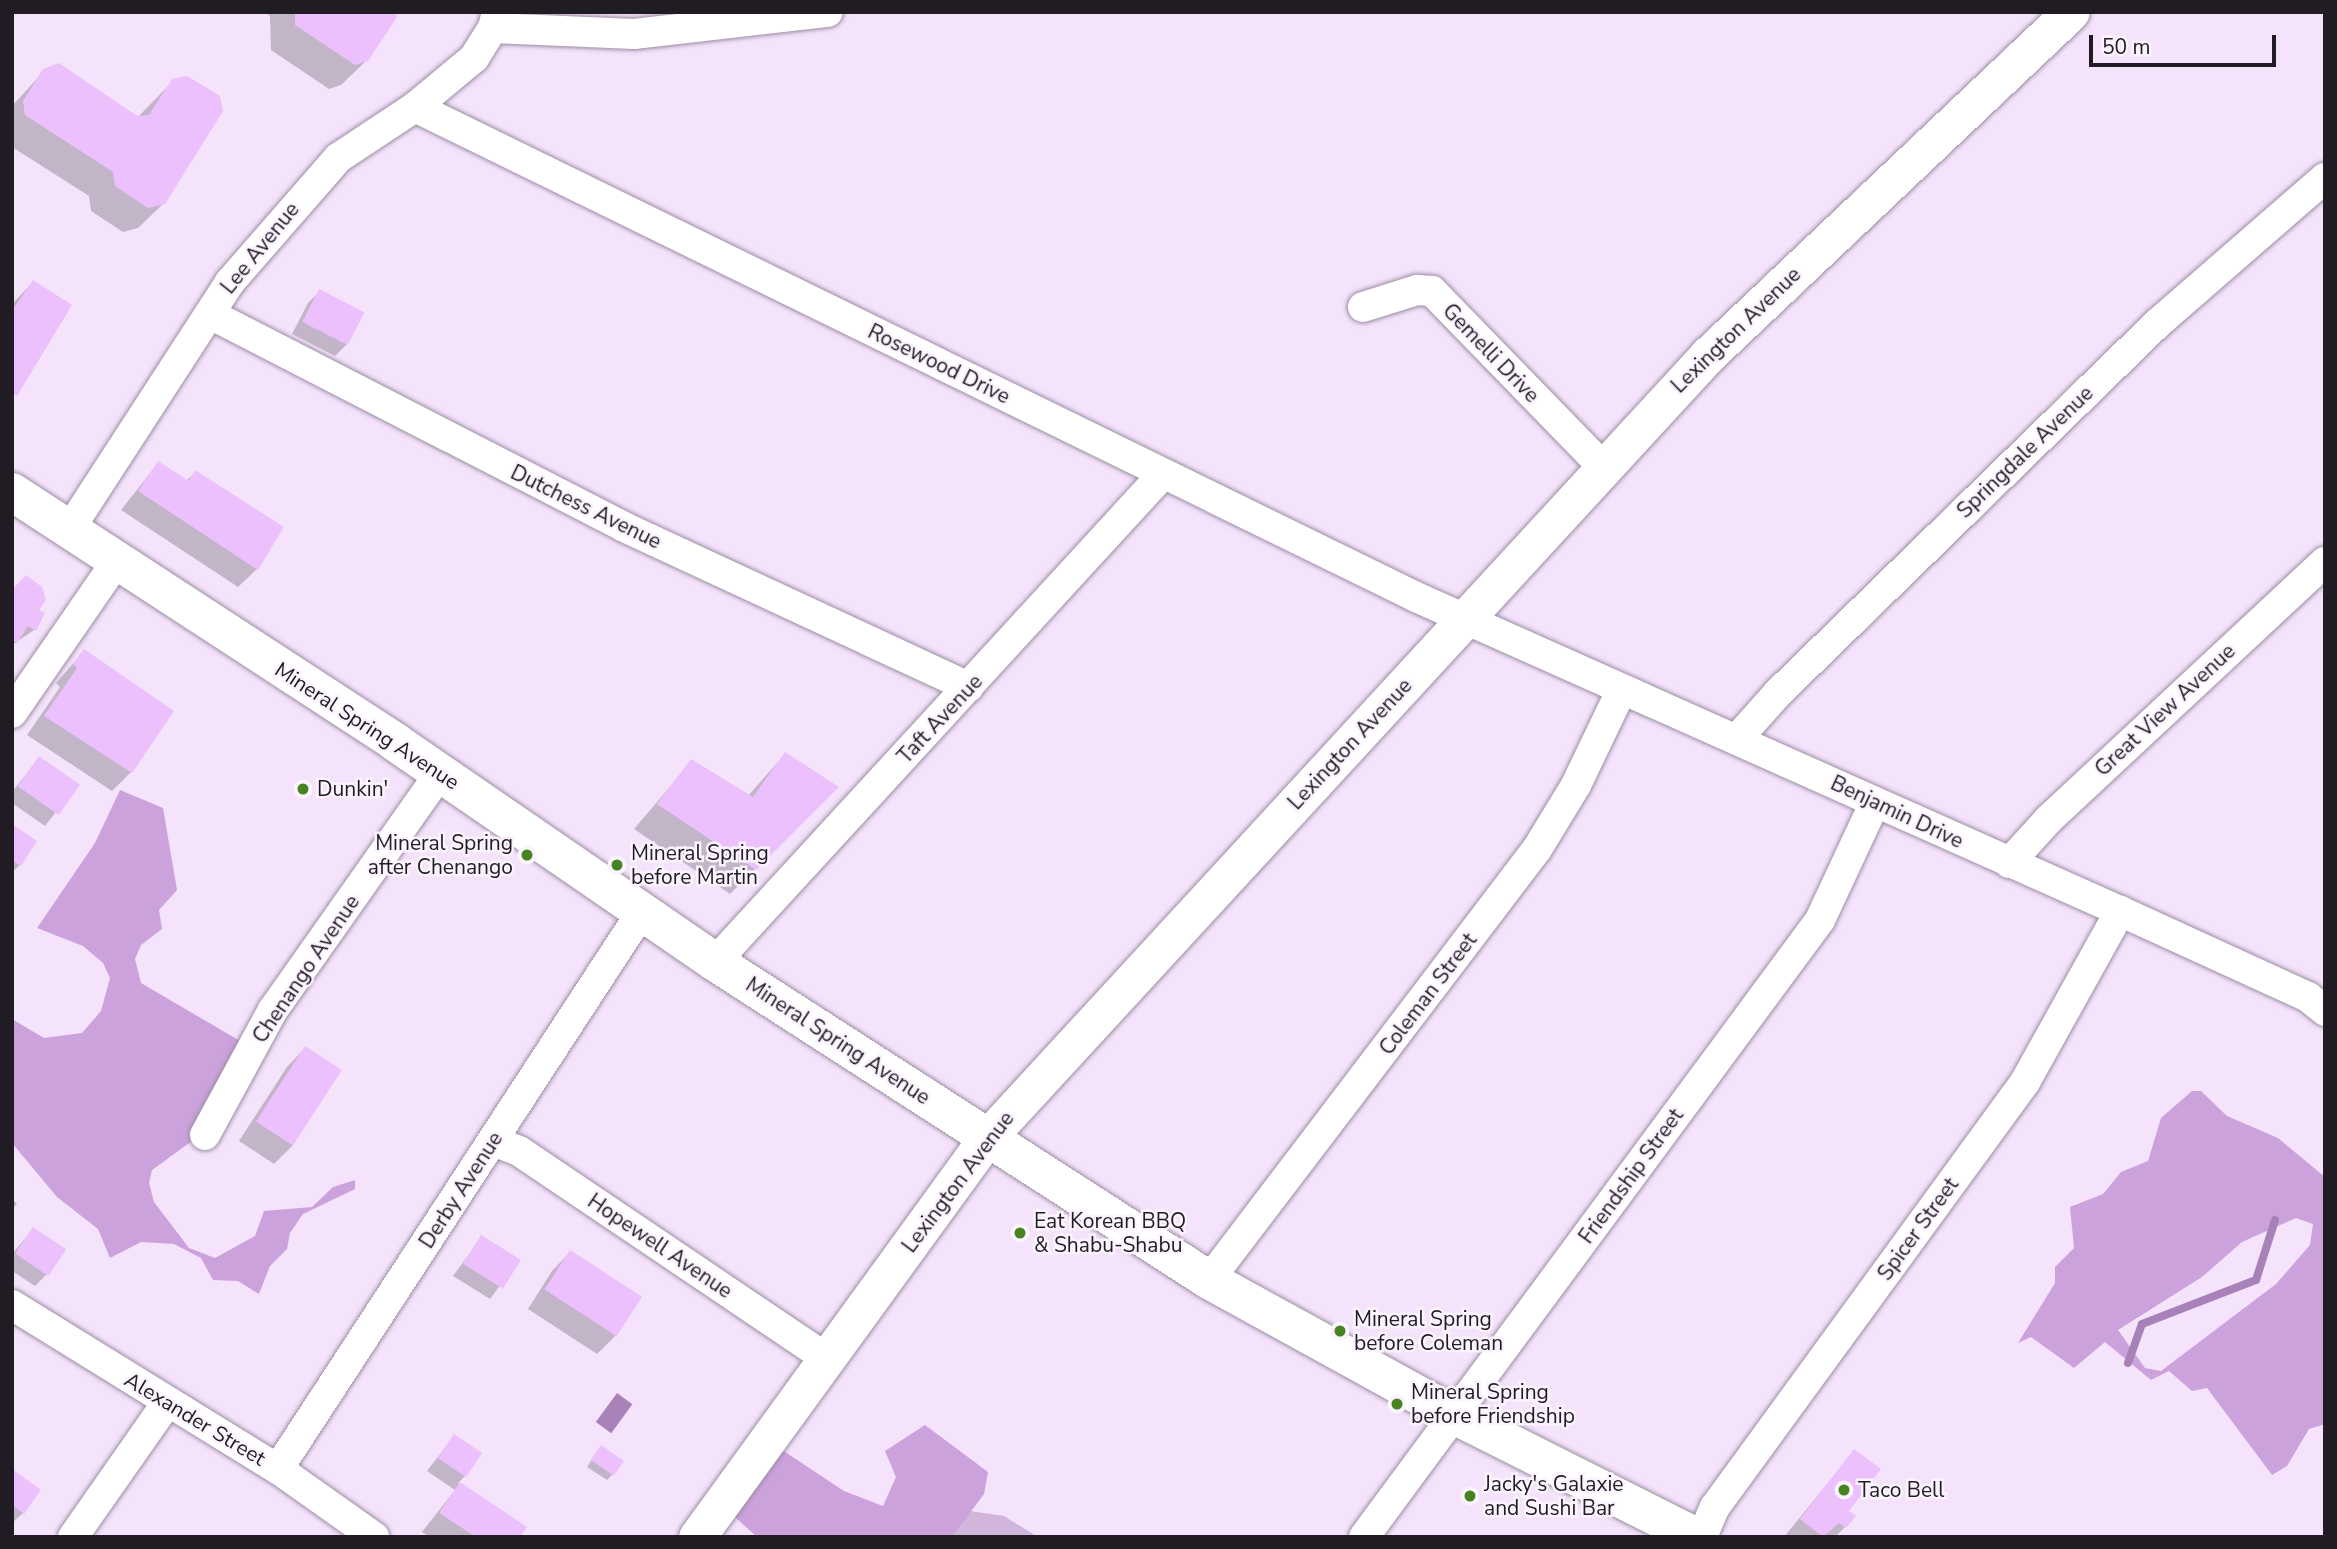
<!DOCTYPE html>
<style>
body{margin:0}
#map{position:relative;width:2337px;height:1549px;overflow:hidden;background:#f4e3fb;font-family:"Nunito Sans",sans-serif}
div>[style]{position:absolute}
.green>*{inset:0;background:#d1b6dc}
.forest>*{inset:0;background:#cba2dc}
.water>*{inset:0;background:#a981b9;transform-origin:0 0}
.shadow>*{inset:0;background:#0003}
.stream>*{height:8px;margin:-4px;padding:0 4px;transform-origin:4px;border-radius:4px;background:#a981b9}
.building>*{inset:0;background:#ebc0fc;transform-origin:0 0}
.roads{filter:drop-shadow(0 0 2px #9d8da3) drop-shadow(0 0 2px #9d8da3)}
.minor>*{height:30px;margin:-15px;padding:0 15px;transform-origin:15px;border-radius:15px;background:#fff}
.tertiary>*{height:37px;margin:-18.5px;padding:0 18.5px;transform-origin:18.5px;border-radius:18.5px;background:#fff}
.primary>*{height:38px;margin:-19px;padding:0 19px;transform-origin:19px;border-radius:19px;background:#fff}
.dots>*{width:19px;height:19px;translate:-50% -50%;box-sizing:border-box;border:4px solid #fbf4fe;border-radius:50%}
span{translate:-50% -50%;white-space:nowrap;text-align:center;line-height:1.15;-webkit-text-stroke:5px #fbf4fe;paint-order:stroke}
.street-label{font-size:21px;color:#211b23}
.poi-label{font-size:21px;color:#211b23}
.left{translate:0 -50%;text-align:left}
.right{translate:-100% -50%;text-align:right}
.frame{position:absolute;inset:0;border:14px solid #211b23;pointer-events:none}
.scale{position:absolute;left:2089px;top:35px;width:187px;height:32px;box-sizing:border-box;border:4px solid #211b23;border-top:0;padding-left:9px;font-size:21px;line-height:24px;white-space:nowrap;color:#211b23;-webkit-text-stroke:5px #fbf4fe;paint-order:stroke}
</style>
<div id="map">
<div class="green">
<div style="clip-path:polygon(970px 1511px,1004px 1516px,1038px 1537px,952px 1537px)"></div>
</div>
<div class="forest">
<div style="clip-path:polygon(120px 790px,163px 808px,177px 890px,159px 910px,162px 929px,141px 945px,135px 959px,141px 983px,247px 1045px,192px 1141px,152px 1170px,149px 1183px,154px 1202px,189px 1248px,215px 1258px,255px 1236px,264px 1211px,312px 1207px,333px 1187px,355px 1180px,355px 1189px,303px 1214px,290px 1233px,287px 1249px,270px 1266px,259px 1294px,238px 1281px,213px 1280px,201px 1258px,174px 1244px,141px 1242px,110px 1258px,98px 1229px,57px 1197px,12px 1143px,12px 1019px,44px 1038px,82px 1033px,101px 1011px,110px 978px,103px 963px,83px 946px,37px 928px,95px 843px)"></div>
<div style="clip-path:polygon(evenodd,2192px 1091px,2201px 1091px,2227px 1116px,2278px 1138px,2325px 1177px,2325px 1424px,2309px 1429px,2287px 1466px,2272px 1475px,2207px 1388px,2192px 1391px,2169px 1371px,2151px 1380px,2105px 1342px,2074px 1368px,2031px 1337px,2018px 1343px,2055px 1283px,2055px 1267px,2074px 1248px,2070px 1207px,2103px 1194px,2121px 1172px,2148px 1161px,2161px 1118px,2192px 1091px,2296px 1218px,2313px 1224px,2310px 1245px,2276px 1284px,2161px 1371px,2145px 1368px,2118px 1330px,2202px 1277px,2242px 1242px,2296px 1218px)"></div>
<div style="clip-path:polygon(925px 1425px,988px 1472px,984px 1494px,952px 1537px,757px 1537px,725px 1508px,767px 1440px,844px 1491px,883px 1506px,896px 1477px,885px 1451px)"></div>
</div>
<div class="water">
<div style="left:617px;top:1393px;width:19px;height:36px;rotate:36deg"></div>
</div>
<div class="shadow">
<div style="clip-path:polygon(266px 12px,393px 12px,367px 60px,341px 85px,329px 89px,271px 50px,270px 16px)"></div>
<div style="clip-path:polygon(44px 71px,137px 118px,173px 81px,164px 203px,138px 228px,123px 232px,91px 211px,89px 196px,12px 147px,12px 106px)"></div>
<div style="clip-path:polygon(33px 282px,15px 394px,12px 397px,12px 304px)"></div>
<div style="clip-path:polygon(320px 291px,347px 344px,335px 356px,292px 334px,308px 303px)"></div>
<div style="clip-path:polygon(158px 463px,186px 481px,195px 473px,257px 569px,238px 587px,121px 510px)"></div>
<div style="clip-path:polygon(12px 592px,43px 613px,34px 630px,12px 645px)"></div>
<div style="clip-path:polygon(84px 651px,131px 772px,112px 791px,27px 735px,60px 687px,56px 683px)"></div>
<div style="clip-path:polygon(785px 754px,836px 787px,730px 894px,634px 829px,692px 761px,748px 796px)"></div>
<div style="clip-path:polygon(39px 758px,77px 785px,45px 826px,12px 803px,12px 792px)"></div>
<div style="clip-path:polygon(12px 826px,20px 865px,12px 872px)"></div>
<div style="clip-path:polygon(305px 1048px,293px 1145px,274px 1164px,239px 1141px,287px 1067px)"></div>
<div style="clip-path:polygon(12px 1200px,17px 1203px,12px 1210px)"></div>
<div style="clip-path:polygon(33px 1229px,47px 1274px,35px 1286px,12px 1271px,12px 1254px)"></div>
<div style="clip-path:polygon(481px 1238px,519px 1260px,490px 1299px,453px 1276px)"></div>
<div style="clip-path:polygon(570px 1252px,616px 1335px,597px 1354px,528px 1309px,552px 1271px)"></div>
<div style="clip-path:polygon(454px 1436px,465px 1476px,458px 1483px,524px 1527px,518px 1537px,430px 1537px,422px 1532px,455px 1490px,427px 1471px)"></div>
<div style="clip-path:polygon(1854px 1451px,1847px 1511px,1853px 1516px,1845px 1527px,1835px 1537px,1784px 1537px)"></div>
<div style="clip-path:polygon(596px 1453px,612px 1475px,607px 1480px,587px 1467px)"></div>
<div style="clip-path:polygon(12px 1471px,23px 1513px,12px 1523px)"></div>
</div>
<div class="stream">
<div style="left:2128px;top:1363px;width:41px;rotate:-70.3deg"></div>
<div style="left:2142px;top:1324px;width:122px;rotate:-21.1deg"></div>
<div style="left:2256px;top:1280px;width:63px;rotate:-72.4deg"></div>
</div>
<div class="building">
<div style="clip-path:polygon(295px 12px,395px 12px,397px 17px,368px 61px,355px 65px,295px 25px)"></div>
<div style="clip-path:polygon(59px 63px,137px 116px,149px 115px,172px 79px,187px 76px,220px 96px,223px 111px,165px 204px,148px 208px,115px 186px,113px 172px,25px 115px,23px 101px,43px 69px)"></div>
<div style="clip-path:polygon(33px 280px,72px 305px,17px 396px,12px 393px,12px 311px)"></div>
<div style="left:319px;top:289px;width:51px;height:37px;rotate:27deg"></div>
<div style="clip-path:polygon(158px 461px,189px 481px,195px 470px,284px 527px,258px 570px,138px 491px)"></div>
<div style="clip-path:polygon(26px 575px,42px 587px,46px 600px,39px 610px,45px 613px,36px 631px,28px 626px,17px 643px,12px 640px,12px 590px)"></div>
<div style="clip-path:polygon(84px 649px,174px 711px,132px 773px,44px 716px,77px 668px,73px 664px)"></div>
<div style="clip-path:polygon(785px 752px,839px 787px,756px 870px,657px 804px,691px 759px,753px 797px)"></div>
<div style="left:39px;top:756px;width:50px;height:37px;rotate:35deg"></div>
<div style="clip-path:polygon(12px 824px,37px 841px,21px 866px,12px 861px)"></div>
<div style="left:305px;top:1046px;width:44px;height:90px;rotate:33deg"></div>
<div style="left:33px;top:1227px;width:40px;height:32px;rotate:34deg"></div>
<div style="left:481px;top:1235px;width:47px;height:34px;rotate:32deg"></div>
<div style="left:570px;top:1250px;width:86px;height:47px;rotate:33deg"></div>
<div style="left:454px;top:1434px;width:34px;height:29px;rotate:34deg"></div>
<div style="left:601px;top:1445px;width:28px;height:18px;rotate:35deg"></div>
<div style="clip-path:polygon(1854px 1449px,1881px 1469px,1849px 1511px,1856px 1516px,1846px 1528px,1839px 1523px,1823px 1537px,1800px 1519px)"></div>
<div style="clip-path:polygon(12px 1469px,41px 1490px,24px 1514px,12px 1505px)"></div>
<div style="clip-path:polygon(460px 1482px,527px 1527px,520px 1537px,476px 1537px,439px 1513px)"></div>
</div>
<div class="roads">
<div class="minor">
<div style="left:493px;top:28px;width:141px;rotate:2.4deg"></div>
<div style="left:634px;top:34px;width:195px;rotate:-6.5deg"></div>
<div style="left:415px;top:107px;width:1114px;rotate:26.08deg"></div>
<div style="left:1416px;top:597px;width:771px;rotate:24.04deg"></div>
<div style="left:2120px;top:911px;width:207px;rotate:24.6deg"></div>
<div style="left:2308px;top:997px;width:22px;rotate:39deg"></div>
<div style="left:1363px;top:307px;width:57px;rotate:-17.5deg"></div>
<div style="left:1417px;top:290px;width:15px;rotate:4deg"></div>
<div style="left:1432px;top:291px;width:244px;rotate:45.8deg"></div>
<div style="left:210px;top:314px;width:466px;rotate:27.2deg"></div>
<div style="left:624px;top:527px;width:380px;rotate:24.9deg"></div>
<div style="left:69px;top:530px;width:296px;rotate:-57deg"></div>
<div style="left:230px;top:282px;width:164px;rotate:-48.9deg"></div>
<div style="left:338px;top:158px;width:92px;rotate:-33.5deg"></div>
<div style="left:415px;top:107px;width:77px;rotate:-39.7deg"></div>
<div style="left:474px;top:58px;width:36px;rotate:-58deg"></div>
<div style="left:493px;top:28px;width:16px;rotate:-76deg"></div>
<div style="left:12px;top:713px;width:183px;rotate:-55.4deg"></div>
<div style="left:1737px;top:739px;width:62px;rotate:-48.3deg"></div>
<div style="left:1778px;top:693px;width:530px;rotate:-44.24deg"></div>
<div style="left:2158px;top:323px;width:221px;rotate:-41deg"></div>
<div style="left:2009px;top:863px;width:59px;rotate:-47.7deg"></div>
<div style="left:2049px;top:819px;width:377px;rotate:-43deg"></div>
<div style="left:715px;top:962px;width:662px;rotate:-47.45deg"></div>
<div style="left:205px;top:1135px;width:142px;rotate:-61.5deg"></div>
<div style="left:273px;top:1010px;width:290px;rotate:-54.8deg"></div>
<div style="left:493px;top:1141px;width:28px;rotate:21deg"></div>
<div style="left:519px;top:1151px;width:368px;rotate:34deg"></div>
<div style="left:1209px;top:1280px;width:542px;rotate:-52.73deg"></div>
<div style="left:1537px;top:849px;width:75px;rotate:-58.6deg"></div>
<div style="left:1576px;top:785px;width:104px;rotate:-64.4deg"></div>
<div style="left:12px;top:1305px;width:312px;rotate:31.7deg"></div>
<div style="left:278px;top:1469px;width:118px;rotate:35.3deg"></div>
<div style="left:278px;top:1469px;width:668px;rotate:-56.86deg"></div>
<div style="left:73px;top:1537px;width:164px;rotate:-55deg"></div>
<div style="left:1364px;top:1537px;width:767px;rotate:-53.53deg"></div>
<div style="left:1820px;top:920px;width:130px;rotate:-65deg"></div>
<div style="left:1702px;top:1537px;width:33px;rotate:-67deg"></div>
<div style="left:1715px;top:1507px;width:526px;rotate:-53.89deg"></div>
<div style="left:2025px;top:1082px;width:196px;rotate:-60.9deg"></div>
</div>
<div class="tertiary">
<div style="left:697px;top:1537px;width:493px;rotate:-54deg"></div>
<div style="left:987px;top:1138px;width:1064px;rotate:-47.36deg"></div>
<div style="left:1708px;top:355px;width:499px;rotate:-43.4deg"></div>
</div>
<div class="primary">
<div style="left:12px;top:492px;width:457px;rotate:33.1deg"></div>
<div style="left:395px;top:742px;width:388px;rotate:34.5deg"></div>
<div style="left:715px;top:962px;width:588px;rotate:32.77deg"></div>
<div style="left:1209px;top:1280px;width:282px;rotate:28.8deg"></div>
<div style="left:1456px;top:1416px;width:270px;rotate:26.7deg"></div>
</div>
</div>
<div class="dots">
<div style="left:303px;top:789px;background:#468321"></div>
<div style="left:527px;top:855px;background:#468321"></div>
<div style="left:617px;top:865px;background:#468321"></div>
<div style="left:1020px;top:1233px;background:#468321"></div>
<div style="left:1340px;top:1331px;background:#468321"></div>
<div style="left:1397px;top:1404px;background:#468321"></div>
<div style="left:1844px;top:1490px;background:#468321"></div>
<div style="left:1470px;top:1496px;background:#468321"></div>
</div>
<div class="street-label">
<span style="left:260px;top:248px;rotate:-51deg">Lee Avenue</span>
<span style="left:1736px;top:330px;rotate:-44deg">Lexington Avenue</span>
<span style="left:1491px;top:353px;rotate:46deg">Gemelli Drive</span>
<span style="left:939px;top:364px;rotate:26deg">Rosewood Drive</span>
<span style="left:2025px;top:452px;rotate:-44deg">Springdale Avenue</span>
<span style="left:586px;top:507px;rotate:26deg">Dutchess Avenue</span>
<span style="left:2165px;top:710px;rotate:-43deg">Great View Avenue</span>
<span style="left:940px;top:719px;rotate:-47deg">Taft Avenue</span>
<span style="left:367px;top:726px;rotate:33deg">Mineral Spring Avenue</span>
<span style="left:1350px;top:744px;rotate:-47deg">Lexington Avenue</span>
<span style="left:1897px;top:812px;rotate:25deg">Benjamin Drive</span>
<span style="left:306px;top:969px;rotate:-56deg">Chenango Avenue</span>
<span style="left:1428px;top:994px;rotate:-53deg">Coleman Street</span>
<span style="left:838px;top:1041px;rotate:33deg">Mineral Spring Avenue</span>
<span style="left:1631px;top:1176px;rotate:-54deg">Friendship Street</span>
<span style="left:958px;top:1182px;rotate:-53deg">Lexington Avenue</span>
<span style="left:461px;top:1190px;rotate:-57deg">Derby Avenue</span>
<span style="left:1918px;top:1229px;rotate:-54deg">Spicer Street</span>
<span style="left:660px;top:1246px;rotate:34deg">Hopewell Avenue</span>
<span style="left:195px;top:1419px;rotate:31deg">Alexander Street</span>
</div>
<div class="poi-label">
<span class="left" style="left:317px;top:789px">Dunkin'</span>
<span class="right" style="left:513px;top:855px">Mineral Spring<br>after Chenango</span>
<span class="left" style="left:631px;top:865px">Mineral Spring<br>before Martin</span>
<span class="left" style="left:1034px;top:1233px">Eat Korean BBQ<br>&amp; Shabu-Shabu</span>
<span class="left" style="left:1354px;top:1331px">Mineral Spring<br>before Coleman</span>
<span class="left" style="left:1411px;top:1404px">Mineral Spring<br>before Friendship</span>
<span class="left" style="left:1484px;top:1496px">Jacky's Galaxie<br>and Sushi Bar</span>
<span class="left" style="left:1858px;top:1490px">Taco Bell</span>
</div>
<div class="frame"></div>
<div class="scale">50 m</div>
</div>
